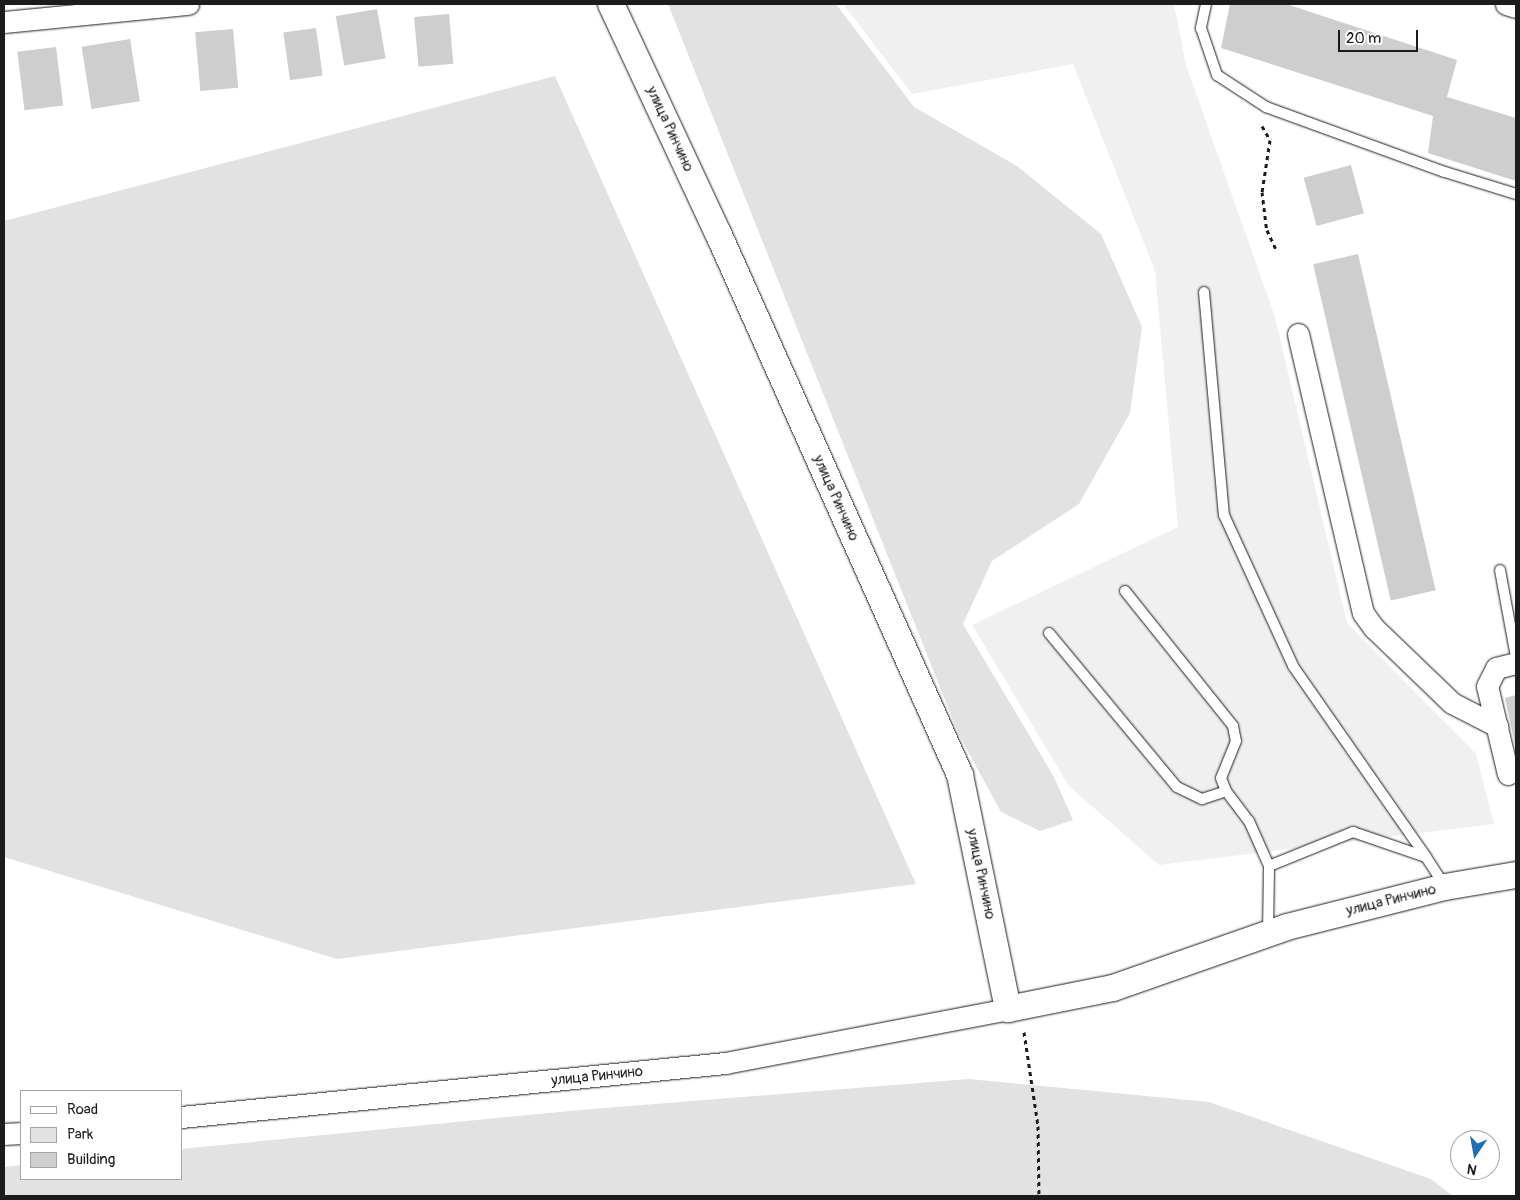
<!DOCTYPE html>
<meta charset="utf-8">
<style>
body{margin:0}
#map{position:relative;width:1520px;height:1200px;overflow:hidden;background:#fff;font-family:Pangolin,sans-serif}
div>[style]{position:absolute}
.built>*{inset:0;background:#f0f0f0}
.green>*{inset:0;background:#e2e2e2}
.building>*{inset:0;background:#cecece;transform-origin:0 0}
.path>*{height:3px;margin-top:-1.5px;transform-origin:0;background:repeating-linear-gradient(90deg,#1c1c1c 0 4px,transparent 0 8px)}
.roads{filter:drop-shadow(0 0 1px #1c1c1c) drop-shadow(0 0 1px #1c1c1c)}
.service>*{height:10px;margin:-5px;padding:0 5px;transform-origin:5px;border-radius:5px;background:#fff}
.minor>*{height:21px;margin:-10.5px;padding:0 10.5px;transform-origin:10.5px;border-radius:10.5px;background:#fff}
.tertiary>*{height:26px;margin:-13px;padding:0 13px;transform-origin:13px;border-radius:13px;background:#fff}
span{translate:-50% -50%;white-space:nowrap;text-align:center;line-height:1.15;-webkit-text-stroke:5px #fff;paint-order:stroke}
.street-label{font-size:15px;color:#1c1c1c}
.frame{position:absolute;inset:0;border:5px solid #1c1c1c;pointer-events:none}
.legend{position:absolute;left:20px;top:1090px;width:162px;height:90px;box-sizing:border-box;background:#fff;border:1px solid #a4a4a4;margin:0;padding:6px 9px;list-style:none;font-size:15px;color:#1c1c1c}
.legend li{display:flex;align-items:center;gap:10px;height:25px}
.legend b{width:25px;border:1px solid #a4a4a4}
.north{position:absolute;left:1450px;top:1130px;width:50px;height:50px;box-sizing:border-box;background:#fff;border:1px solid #a4a4a4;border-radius:50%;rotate:192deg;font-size:14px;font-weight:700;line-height:20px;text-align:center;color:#1c1c1c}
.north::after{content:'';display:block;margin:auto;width:18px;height:22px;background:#1f6fb2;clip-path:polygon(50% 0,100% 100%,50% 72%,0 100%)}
.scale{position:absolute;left:1338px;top:30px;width:80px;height:22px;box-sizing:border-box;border:2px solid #1c1c1c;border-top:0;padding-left:6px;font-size:15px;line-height:18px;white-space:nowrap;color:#1c1c1c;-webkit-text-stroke:4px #fff;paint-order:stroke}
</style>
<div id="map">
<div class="built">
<div style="clip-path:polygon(843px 4px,1174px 4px,1186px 65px,1275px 317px,1347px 623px,1476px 754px,1494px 824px,1159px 865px,1069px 786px,972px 625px,1178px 527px,1155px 271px,1073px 64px,912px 94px)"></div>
</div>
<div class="green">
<div style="clip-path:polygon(668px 4px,836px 4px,914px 107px,1017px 166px,1101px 234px,1142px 327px,1130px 413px,1079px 504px,992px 561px,963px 624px,1054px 777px,1073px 820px,1040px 831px,1001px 812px,959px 735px)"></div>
<div style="clip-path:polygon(555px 76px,916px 884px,337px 959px,4px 857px,4px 221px)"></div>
<div style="clip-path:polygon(969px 1079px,1209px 1102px,1431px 1179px,1453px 1196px,4px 1196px,4px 1167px,21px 1165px,21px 1179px,181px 1179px,181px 1149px,580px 1110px)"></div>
</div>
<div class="building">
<div style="clip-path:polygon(1230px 4px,1286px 4px,1457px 60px,1447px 97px,1516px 118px,1516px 181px,1428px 153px,1433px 116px,1221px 48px)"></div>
<div style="left:377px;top:9px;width:50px;height:42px;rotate:80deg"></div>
<div style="left:449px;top:14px;width:50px;height:35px;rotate:85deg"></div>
<div style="left:316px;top:28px;width:48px;height:33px;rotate:82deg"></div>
<div style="left:233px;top:29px;width:59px;height:38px;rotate:85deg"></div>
<div style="left:130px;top:39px;width:63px;height:49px;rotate:81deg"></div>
<div style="left:56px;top:47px;width:59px;height:39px;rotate:83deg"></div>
<div style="left:1351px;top:165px;width:50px;height:49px;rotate:75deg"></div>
<div style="left:1358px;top:254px;width:345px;height:46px;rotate:77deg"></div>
<div style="clip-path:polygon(1516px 695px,1516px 745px,1515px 745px,1505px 698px)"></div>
</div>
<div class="path">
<div style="left:1262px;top:126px;width:16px;rotate:60deg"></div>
<div style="left:1270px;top:140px;width:53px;rotate:98.7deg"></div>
<div style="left:1262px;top:192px;width:38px;rotate:83deg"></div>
<div style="left:1267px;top:230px;width:23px;rotate:65deg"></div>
<div style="left:1024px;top:1032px;width:95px;rotate:81.5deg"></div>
<div style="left:1038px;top:1126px;width:70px;rotate:89.2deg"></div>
</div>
<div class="roads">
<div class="service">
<div style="left:1206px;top:4px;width:25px;rotate:102deg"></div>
<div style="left:1201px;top:28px;width:50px;rotate:71.2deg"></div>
<div style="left:1217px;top:75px;width:59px;rotate:33.1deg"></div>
<div style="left:1266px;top:107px;width:190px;rotate:20deg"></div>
<div style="left:1445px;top:172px;width:74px;rotate:17.2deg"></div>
<div style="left:1204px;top:292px;width:224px;rotate:84.9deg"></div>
<div style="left:1224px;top:515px;width:166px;rotate:65.4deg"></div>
<div style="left:1293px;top:666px;width:233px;rotate:55.1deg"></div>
<div style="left:1500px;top:570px;width:88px;rotate:79.6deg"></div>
<div style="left:1125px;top:591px;width:173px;rotate:51.3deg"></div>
<div style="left:1233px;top:726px;width:15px;rotate:79deg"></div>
<div style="left:1236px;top:741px;width:40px;rotate:112deg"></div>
<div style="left:1221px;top:778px;width:14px;rotate:69deg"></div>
<div style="left:1049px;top:633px;width:200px;rotate:50.3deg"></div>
<div style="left:1177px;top:787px;width:28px;rotate:26deg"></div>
<div style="left:1202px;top:799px;width:25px;rotate:-18deg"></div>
<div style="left:1226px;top:791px;width:38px;rotate:53deg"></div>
<div style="left:1249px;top:821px;width:49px;rotate:66deg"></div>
<div style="left:1268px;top:932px;width:66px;rotate:-89.1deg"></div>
<div style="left:1269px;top:866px;width:91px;rotate:-22deg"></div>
<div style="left:1353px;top:832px;width:77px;rotate:18.9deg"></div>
<div style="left:1426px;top:857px;width:35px;rotate:57deg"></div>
</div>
<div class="minor">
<div style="left:1506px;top:4px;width:10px;rotate:17deg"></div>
<div style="left:4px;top:22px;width:185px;rotate:-5.6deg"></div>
<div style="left:1298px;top:334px;width:286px;rotate:76.9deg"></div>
<div style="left:1363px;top:613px;width:19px;rotate:54deg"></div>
<div style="left:1374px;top:628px;width:108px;rotate:43.9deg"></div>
<div style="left:1452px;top:703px;width:51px;rotate:27.1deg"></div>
<div style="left:1508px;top:774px;width:90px;rotate:-103.4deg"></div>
<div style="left:1487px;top:686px;width:20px;rotate:-63deg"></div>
<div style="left:1496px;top:668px;width:21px;rotate:-14deg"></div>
<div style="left:181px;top:1117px;width:547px;rotate:-5.67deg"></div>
<div style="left:725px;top:1063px;width:288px;rotate:-10.8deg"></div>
<div style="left:4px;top:1134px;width:17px;rotate:-3deg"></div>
</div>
<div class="tertiary">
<div style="left:611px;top:4px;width:253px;rotate:65deg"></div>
<div style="left:718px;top:233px;width:594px;rotate:65.94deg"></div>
<div style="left:960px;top:775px;width:239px;rotate:78.4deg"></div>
<div style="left:1008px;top:1009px;width:107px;rotate:-11.3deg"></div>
<div style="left:1113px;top:988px;width:184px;rotate:-19.3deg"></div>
<div style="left:1287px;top:927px;width:163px;rotate:-14.2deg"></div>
<div style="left:1445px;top:887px;width:72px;rotate:-9.6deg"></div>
</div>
</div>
<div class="street-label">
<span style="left:670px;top:129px;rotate:65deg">улица Ринчино</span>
<span style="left:836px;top:498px;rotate:66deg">улица Ринчино</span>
<span style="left:981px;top:874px;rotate:78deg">улица Ринчино</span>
<span style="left:1391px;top:900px;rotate:-14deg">улица Ринчино</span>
<span style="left:597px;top:1076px;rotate:-6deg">улица Ринчино</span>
</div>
<div class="frame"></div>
<ul class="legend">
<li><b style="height:6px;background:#fff"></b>Road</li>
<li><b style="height:14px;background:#e2e2e2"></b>Park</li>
<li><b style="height:14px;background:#cecece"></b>Building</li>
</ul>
<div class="north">N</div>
<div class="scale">20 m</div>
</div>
